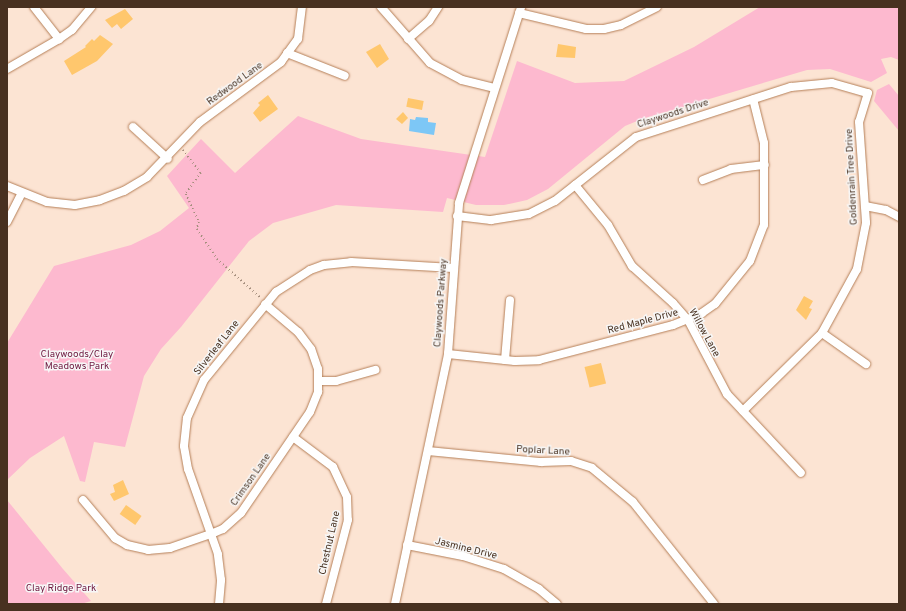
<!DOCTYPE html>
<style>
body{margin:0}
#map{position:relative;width:906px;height:611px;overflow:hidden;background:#fce4d3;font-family:Overpass,sans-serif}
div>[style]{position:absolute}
.green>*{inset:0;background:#fdb9cf}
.water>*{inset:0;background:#7dc7f6}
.building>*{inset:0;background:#ffc76d;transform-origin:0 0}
.path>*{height:1.5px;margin-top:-0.75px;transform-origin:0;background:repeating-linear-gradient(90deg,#a58e7d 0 1px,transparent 0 4px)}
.roads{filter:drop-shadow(0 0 1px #b57f57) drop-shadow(0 0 1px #b57f57)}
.street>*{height:8px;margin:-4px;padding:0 4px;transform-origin:4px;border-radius:4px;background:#fff}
span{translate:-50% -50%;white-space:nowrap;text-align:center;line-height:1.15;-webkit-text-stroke:3px #f7f7f7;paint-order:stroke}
.street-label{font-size:10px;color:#483120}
.park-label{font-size:10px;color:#6f1940}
.frame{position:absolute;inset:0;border:8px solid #483120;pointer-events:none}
</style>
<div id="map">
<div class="green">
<div style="clip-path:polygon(760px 7px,899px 7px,899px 60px,891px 57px,881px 59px,887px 73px,871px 82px,830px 69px,807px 70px,642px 119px,625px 126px,548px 189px,527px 200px,504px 205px,476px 205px,447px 198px,443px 212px,336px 205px,273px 223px,249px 241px,181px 327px,161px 349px,144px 376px,125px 447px,94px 442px,85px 482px,80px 481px,64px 436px,30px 458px,7px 480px,7px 343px,54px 266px,131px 245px,160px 231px,189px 208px,167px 176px,201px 139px,235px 173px,298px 116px,361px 139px,485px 157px,517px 61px,575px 83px,624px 81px,694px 47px)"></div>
<div style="clip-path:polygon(889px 84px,899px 96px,899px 131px,874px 101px,877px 90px)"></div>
<div style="clip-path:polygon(7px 500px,63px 569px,91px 601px,81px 604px,7px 604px)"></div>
</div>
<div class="water">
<div style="clip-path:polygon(416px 117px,428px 118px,428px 122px,436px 123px,434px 135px,409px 131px,410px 119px,415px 120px)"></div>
</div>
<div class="building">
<div style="clip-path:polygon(125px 9px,133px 19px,121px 29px,117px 24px,112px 28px,105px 20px)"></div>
<div style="clip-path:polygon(100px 35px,113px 44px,97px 61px,72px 75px,64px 61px,86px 47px,85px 46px,92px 39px,94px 41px)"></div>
<div style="clip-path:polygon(380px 44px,389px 59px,377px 68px,366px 52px)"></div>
<div style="clip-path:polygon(558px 44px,576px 47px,575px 58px,556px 57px)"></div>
<div style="clip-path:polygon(268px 95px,278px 109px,260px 122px,253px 113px,260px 105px,258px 103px)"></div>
<div style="left:408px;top:98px;width:16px;height:9px;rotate:11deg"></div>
<div style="clip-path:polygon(403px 112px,408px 118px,402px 124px,396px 119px)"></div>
<div style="clip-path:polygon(804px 296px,813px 301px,809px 308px,812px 309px,806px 320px,796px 310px)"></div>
<div style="left:601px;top:363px;width:21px;height:17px;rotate:76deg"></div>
<div style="clip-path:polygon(123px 480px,129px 494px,114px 501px,110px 494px,115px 492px,113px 485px)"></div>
<div style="left:126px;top:505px;width:19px;height:11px;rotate:35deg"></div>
</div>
<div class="path">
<div style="left:183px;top:150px;width:29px;rotate:52deg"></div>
<div style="left:201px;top:173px;width:26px;rotate:126deg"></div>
<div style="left:186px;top:194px;width:31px;rotate:65deg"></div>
<div style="left:199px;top:222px;width:7px;rotate:106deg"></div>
<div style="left:197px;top:229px;width:36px;rotate:56deg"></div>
<div style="left:217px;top:259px;width:59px;rotate:41.6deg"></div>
</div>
<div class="roads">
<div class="street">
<div style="left:34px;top:7px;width:41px;rotate:52deg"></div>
<div style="left:381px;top:7px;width:74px;rotate:48.8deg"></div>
<div style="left:430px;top:63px;width:36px;rotate:28deg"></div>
<div style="left:462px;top:80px;width:33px;rotate:14deg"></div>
<div style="left:519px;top:13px;width:69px;rotate:13.4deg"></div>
<div style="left:586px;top:29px;width:18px"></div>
<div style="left:604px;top:29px;width:17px;rotate:-13deg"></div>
<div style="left:621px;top:25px;width:40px;rotate:-26.6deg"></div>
<div style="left:408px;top:39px;width:28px;rotate:-41deg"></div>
<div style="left:429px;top:21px;width:17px;rotate:-57deg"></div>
<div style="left:287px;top:53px;width:62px;rotate:21.6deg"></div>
<div style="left:7px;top:69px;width:60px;rotate:-30deg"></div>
<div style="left:59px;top:39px;width:16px;rotate:-35deg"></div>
<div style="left:72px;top:30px;width:30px;rotate:-50deg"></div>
<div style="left:133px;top:127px;width:47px;rotate:42.4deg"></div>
<div style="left:703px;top:180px;width:30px;rotate:-21deg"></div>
<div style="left:731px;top:169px;width:34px;rotate:-7deg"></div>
<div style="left:575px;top:185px;width:52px;rotate:50.5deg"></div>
<div style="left:608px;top:225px;width:48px;rotate:59.7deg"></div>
<div style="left:632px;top:266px;width:55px;rotate:42.1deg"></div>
<div style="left:673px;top:303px;width:23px;rotate:49deg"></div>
<div style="left:688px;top:320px;width:84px;rotate:62.2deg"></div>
<div style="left:727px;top:394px;width:108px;rotate:46.9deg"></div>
<div style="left:7px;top:186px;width:43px;rotate:21.8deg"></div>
<div style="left:47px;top:202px;width:28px;rotate:6deg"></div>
<div style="left:75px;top:205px;width:25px;rotate:-11deg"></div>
<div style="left:100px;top:200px;width:26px;rotate:-21deg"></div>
<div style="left:124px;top:191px;width:27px;rotate:-31deg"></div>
<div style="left:147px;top:177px;width:76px;rotate:-46.1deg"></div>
<div style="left:200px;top:122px;width:101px;rotate:-36.5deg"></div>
<div style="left:281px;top:62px;width:29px;rotate:-54deg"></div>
<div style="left:298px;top:39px;width:32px;rotate:-83deg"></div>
<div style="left:865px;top:206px;width:21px;rotate:11deg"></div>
<div style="left:886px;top:210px;width:15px;rotate:28deg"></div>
<div style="left:457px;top:216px;width:34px;rotate:7deg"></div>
<div style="left:491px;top:220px;width:38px;rotate:-9deg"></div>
<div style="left:529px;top:214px;width:29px;rotate:-27deg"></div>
<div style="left:555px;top:201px;width:103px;rotate:-38.3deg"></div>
<div style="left:636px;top:137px;width:163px;rotate:-17.9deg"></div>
<div style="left:791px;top:87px;width:41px;rotate:-5.6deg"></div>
<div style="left:832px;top:83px;width:37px;rotate:16deg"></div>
<div style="left:868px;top:93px;width:30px;rotate:107deg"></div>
<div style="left:859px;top:122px;width:101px;rotate:86deg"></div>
<div style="left:866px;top:223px;width:47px;rotate:101.1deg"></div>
<div style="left:857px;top:269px;width:73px;rotate:118.7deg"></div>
<div style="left:822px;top:333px;width:111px;rotate:135.4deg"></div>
<div style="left:7px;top:222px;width:33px;rotate:-63deg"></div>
<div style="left:822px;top:333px;width:54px;rotate:35.2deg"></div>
<div style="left:448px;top:354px;width:67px;rotate:6deg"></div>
<div style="left:515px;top:361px;width:24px;rotate:-2deg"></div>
<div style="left:539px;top:360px;width:138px;rotate:-14.6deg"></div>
<div style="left:673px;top:325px;width:31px;rotate:-22deg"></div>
<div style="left:702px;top:313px;width:16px;rotate:-35deg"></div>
<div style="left:715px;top:304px;width:55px;rotate:-50.9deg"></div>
<div style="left:750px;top:261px;width:39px;rotate:-69deg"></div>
<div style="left:764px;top:225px;width:82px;rotate:-90deg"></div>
<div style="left:764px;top:143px;width:45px;rotate:-104deg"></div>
<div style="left:505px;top:360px;width:60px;rotate:-85.2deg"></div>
<div style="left:319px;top:381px;width:17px"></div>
<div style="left:336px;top:381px;width:41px;rotate:-15.8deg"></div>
<div style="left:293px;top:437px;width:50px;rotate:36.9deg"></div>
<div style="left:333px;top:467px;width:33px;rotate:65deg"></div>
<div style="left:347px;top:497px;width:23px;rotate:88deg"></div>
<div style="left:348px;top:520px;width:87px;rotate:104.7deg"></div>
<div style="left:428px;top:451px;width:114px;rotate:5.6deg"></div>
<div style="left:541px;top:462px;width:30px;rotate:-2deg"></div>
<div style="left:571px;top:461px;width:22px;rotate:18deg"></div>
<div style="left:592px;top:468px;width:53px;rotate:39.7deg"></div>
<div style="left:633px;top:502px;width:130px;rotate:51.5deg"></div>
<div style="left:83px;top:500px;width:50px;rotate:49.9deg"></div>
<div style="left:115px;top:538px;width:14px;rotate:30deg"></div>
<div style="left:127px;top:545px;width:22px;rotate:13deg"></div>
<div style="left:148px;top:550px;width:22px;rotate:-5deg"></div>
<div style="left:170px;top:548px;width:43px;rotate:-18.9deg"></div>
<div style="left:211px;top:534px;width:13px;rotate:-23deg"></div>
<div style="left:223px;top:529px;width:24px;rotate:-42deg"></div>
<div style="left:241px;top:513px;width:122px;rotate:-55.7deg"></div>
<div style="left:310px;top:412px;width:22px;rotate:-68deg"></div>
<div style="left:318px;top:392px;width:23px;rotate:-90deg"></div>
<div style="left:318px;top:369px;width:21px;rotate:-109deg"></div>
<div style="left:311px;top:349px;width:21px;rotate:-127deg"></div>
<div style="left:298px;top:332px;width:43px;rotate:-139.7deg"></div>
<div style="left:407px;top:545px;width:57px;rotate:11.1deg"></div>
<div style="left:463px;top:556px;width:43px;rotate:17.6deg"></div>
<div style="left:504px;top:569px;width:40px;rotate:29.7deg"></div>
<div style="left:539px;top:589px;width:23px;rotate:40deg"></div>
<div style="left:219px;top:604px;width:24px;rotate:-85deg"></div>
<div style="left:221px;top:580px;width:26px;rotate:-97deg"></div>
<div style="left:218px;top:554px;width:90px;rotate:-109.4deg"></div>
<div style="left:188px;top:469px;width:23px;rotate:-100deg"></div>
<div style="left:184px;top:446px;width:28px;rotate:-84deg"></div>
<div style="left:187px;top:418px;width:42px;rotate:-65.9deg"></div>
<div style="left:204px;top:380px;width:114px;rotate:-50.7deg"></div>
<div style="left:276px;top:292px;width:40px;rotate:-32.9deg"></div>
<div style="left:310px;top:270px;width:15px;rotate:-20deg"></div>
<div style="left:324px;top:265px;width:27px;rotate:-6deg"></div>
<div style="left:351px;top:262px;width:102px;rotate:3.4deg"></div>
<div style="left:395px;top:604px;width:256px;rotate:-78deg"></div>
<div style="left:448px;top:354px;width:151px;rotate:-85.8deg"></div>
<div style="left:459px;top:203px;width:206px;rotate:-72.4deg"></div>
</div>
</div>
<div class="street-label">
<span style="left:235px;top:84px;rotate:-36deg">Redwood Lane</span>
<span style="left:673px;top:114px;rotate:-18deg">Claywoods Drive</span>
<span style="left:852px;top:177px;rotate:-93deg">Goldenrain Tree Drive</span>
<span style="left:441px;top:303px;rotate:-86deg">Claywoods Parkway</span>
<span style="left:643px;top:322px;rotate:-15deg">Red Maple Drive</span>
<span style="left:704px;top:333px;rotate:61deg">Willow Lane</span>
<span style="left:217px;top:348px;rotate:-52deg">Silverleaf Lane</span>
<span style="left:543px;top:451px;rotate:3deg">Poplar Lane</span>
<span style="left:251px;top:480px;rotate:-55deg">Crimson Lane</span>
<span style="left:330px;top:543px;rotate:-77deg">Chestnut Lane</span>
<span style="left:466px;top:549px;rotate:14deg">Jasmine Drive</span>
</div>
<div class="park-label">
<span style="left:77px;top:360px">Claywoods/Clay<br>Meadows Park</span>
<span style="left:61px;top:589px">Clay Ridge Park</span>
</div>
<div class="frame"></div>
</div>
